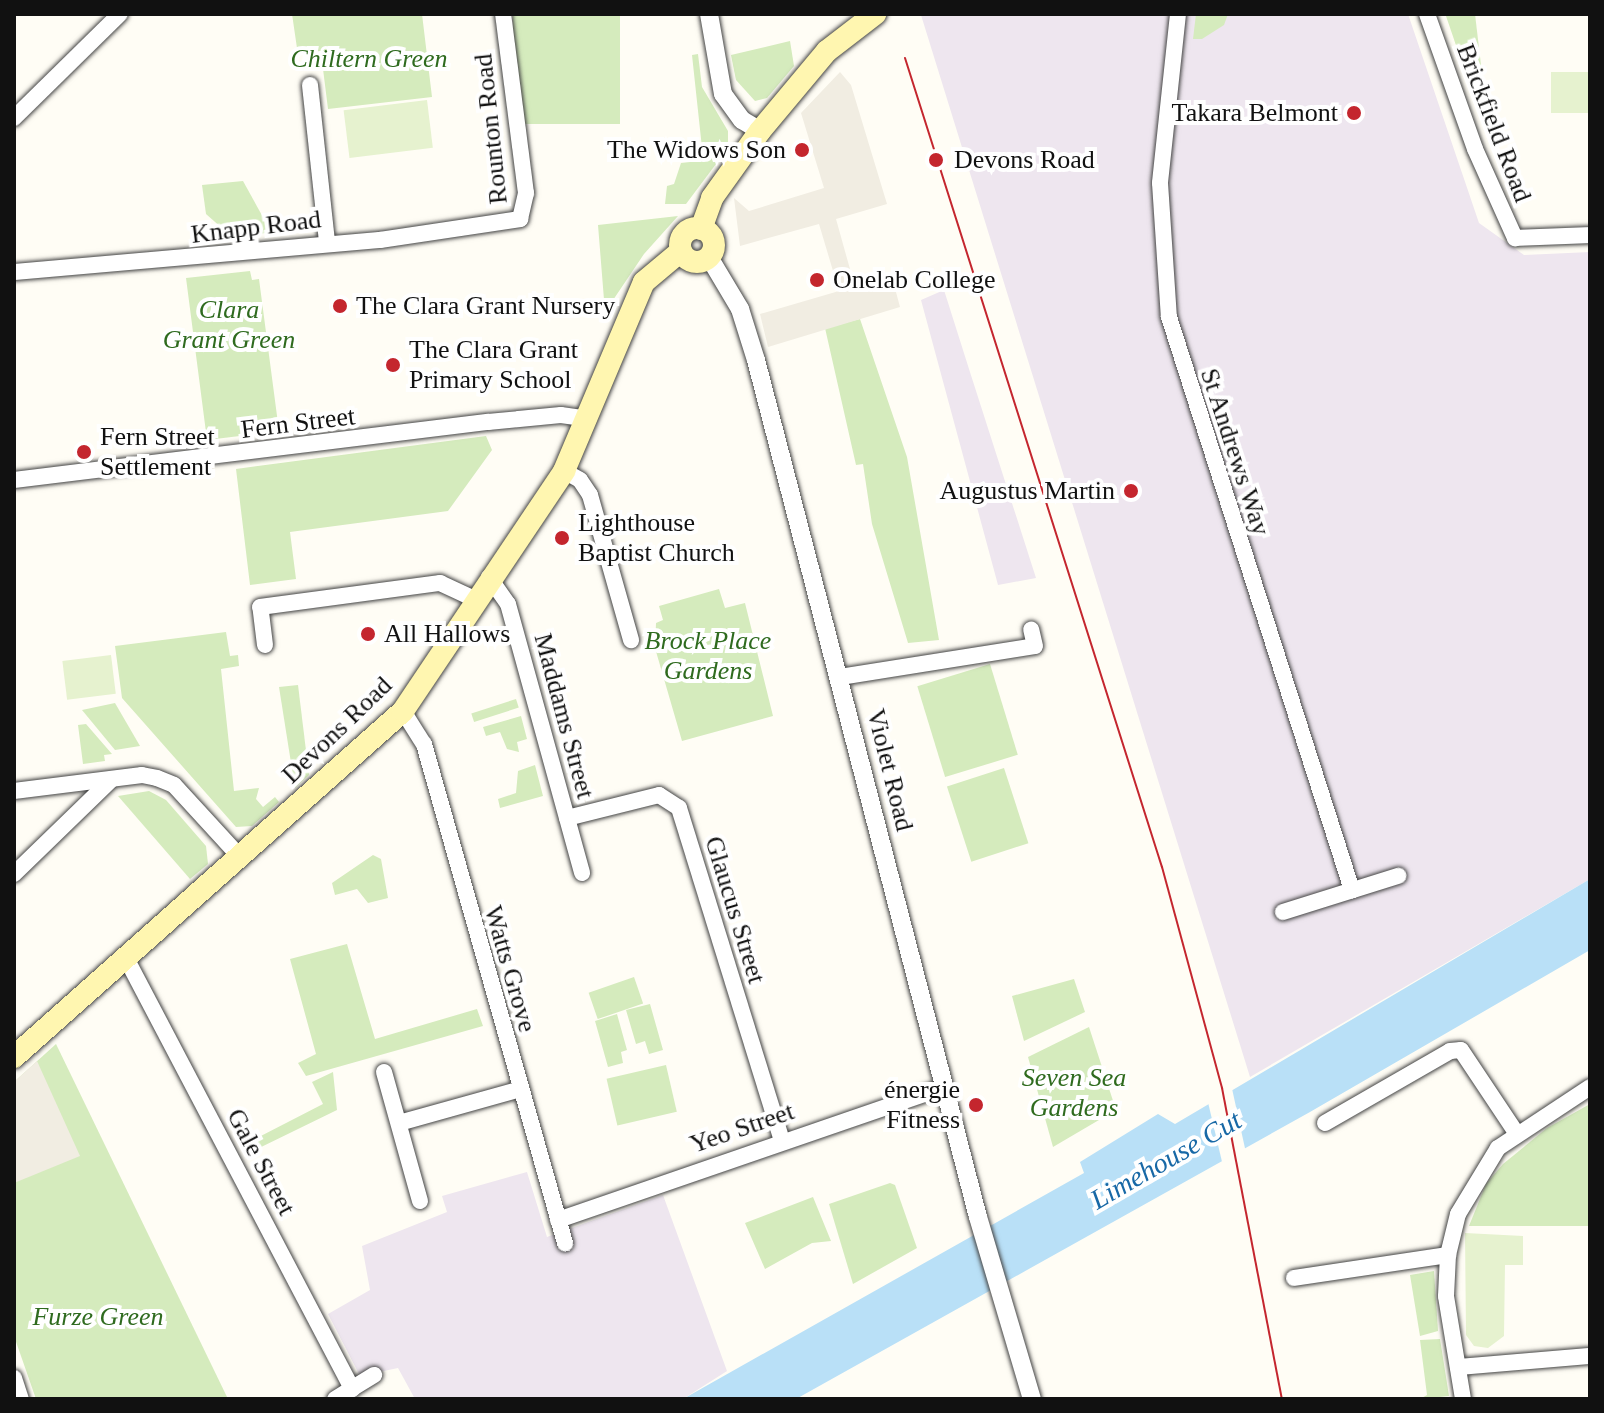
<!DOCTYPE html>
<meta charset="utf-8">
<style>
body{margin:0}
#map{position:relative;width:1604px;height:1413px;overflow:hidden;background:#fffdf5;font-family:Georgia,serif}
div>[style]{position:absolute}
.industrial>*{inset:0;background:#eee6ef}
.green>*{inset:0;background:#d5ebbd;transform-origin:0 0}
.pitch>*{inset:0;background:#e6f2cf;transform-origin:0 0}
.plaza>*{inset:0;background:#f1ede2}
.water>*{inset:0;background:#b9e0f7}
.pier>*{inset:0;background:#fffdf5}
.roads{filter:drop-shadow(0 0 2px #444) drop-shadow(0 0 2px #444)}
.minor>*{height:16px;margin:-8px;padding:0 8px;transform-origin:8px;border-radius:8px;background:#fff}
.tertiary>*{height:18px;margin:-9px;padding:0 9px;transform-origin:9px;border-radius:9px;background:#fff}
.secondary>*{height:22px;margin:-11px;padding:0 11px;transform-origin:11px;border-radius:11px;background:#fff6b0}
.secondary>.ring{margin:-11px;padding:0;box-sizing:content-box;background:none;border:22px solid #fff6b0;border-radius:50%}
.tram>*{height:2px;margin:-1px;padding:0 1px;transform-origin:1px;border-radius:1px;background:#c4262e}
.dots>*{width:22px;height:22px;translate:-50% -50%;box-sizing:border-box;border:4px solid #fff;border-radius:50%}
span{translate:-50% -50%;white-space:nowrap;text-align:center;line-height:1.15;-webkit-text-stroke:8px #fff;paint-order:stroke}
.park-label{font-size:26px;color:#2f6b1f;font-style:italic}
.poi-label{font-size:26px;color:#111}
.right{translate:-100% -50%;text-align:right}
.left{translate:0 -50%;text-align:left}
.street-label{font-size:26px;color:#111}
.water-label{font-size:28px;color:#1768a6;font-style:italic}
.frame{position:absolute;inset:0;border:16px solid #111;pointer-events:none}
</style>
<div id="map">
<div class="industrial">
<div style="clip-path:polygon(1408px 14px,1479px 223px,1524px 255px,1590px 252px,1590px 879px,1250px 1077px,921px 15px)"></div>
<div style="clip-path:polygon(944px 290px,969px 369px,1036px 578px,998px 585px,921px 300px)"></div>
<div style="clip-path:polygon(527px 1172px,547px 1237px,663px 1195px,727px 1371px,683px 1399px,415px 1399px,398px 1368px,360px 1376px,328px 1314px,370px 1290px,362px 1246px,447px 1212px,442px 1196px)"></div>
</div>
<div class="green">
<div style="clip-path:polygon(292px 14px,422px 14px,432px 97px,328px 109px,321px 53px,298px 55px)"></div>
<div style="left:513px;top:14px;width:107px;height:110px"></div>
<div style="clip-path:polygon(1196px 14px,1228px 14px,1224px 25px,1202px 39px,1193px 39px)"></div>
<div style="clip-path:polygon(1475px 14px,1485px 99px,1475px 101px,1446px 16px)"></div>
<div style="clip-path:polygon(790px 41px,794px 66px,767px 98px,755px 101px,736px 80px,731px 55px)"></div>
<div style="clip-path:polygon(698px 54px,702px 87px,728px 131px,728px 148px,686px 204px,665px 204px,667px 186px,674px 184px,681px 163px,690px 162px,702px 148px,692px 55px)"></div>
<div style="clip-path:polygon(243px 181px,264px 219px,266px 233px,232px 237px,206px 214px,202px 185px)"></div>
<div style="clip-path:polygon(678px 216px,644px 254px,605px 312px,598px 225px)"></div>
<div style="clip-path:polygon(250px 271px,252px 280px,259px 279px,279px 431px,207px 440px,186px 278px)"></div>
<div style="clip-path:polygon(860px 319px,907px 457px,939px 640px,908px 643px,872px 524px,863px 464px,856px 465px,825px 328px)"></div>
<div style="clip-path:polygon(486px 436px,492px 450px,448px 511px,290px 532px,296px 579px,250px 585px,236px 469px)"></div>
<div style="clip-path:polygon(719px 589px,725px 608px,745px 603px,773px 716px,682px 741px,655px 648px,656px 623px,663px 620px,659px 606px)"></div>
<div style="clip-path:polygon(226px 632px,230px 656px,238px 655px,239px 666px,221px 669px,234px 791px,259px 788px,256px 799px,263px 807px,275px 797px,279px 802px,252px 826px,236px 827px,122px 698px,115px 646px)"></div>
<div style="left:990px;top:664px;width:95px;height:76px;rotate:73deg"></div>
<div style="clip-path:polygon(298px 685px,309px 775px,295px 788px,279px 687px)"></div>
<div style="left:516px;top:699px;width:9px;height:47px;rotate:72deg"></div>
<div style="clip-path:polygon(115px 703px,140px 746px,115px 750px,82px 710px)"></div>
<div style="clip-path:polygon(521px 716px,527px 739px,517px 742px,519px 752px,507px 749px,500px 732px,486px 736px,483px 727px)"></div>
<div style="clip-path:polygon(86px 724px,112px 754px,104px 755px,105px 761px,83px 764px,78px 725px)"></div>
<div style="clip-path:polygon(535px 765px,543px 796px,500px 808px,498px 799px,516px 793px,518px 771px)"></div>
<div style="left:1004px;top:768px;width:79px;height:60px;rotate:72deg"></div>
<div style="clip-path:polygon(149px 791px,166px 800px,206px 846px,208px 864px,190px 879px,118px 796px)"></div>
<div style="clip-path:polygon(373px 855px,381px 859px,388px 898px,368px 903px,357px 889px,335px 895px,332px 883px)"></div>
<div style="clip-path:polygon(347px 944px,375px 1039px,477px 1009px,483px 1026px,306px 1076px,298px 1063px,316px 1054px,290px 959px)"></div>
<div style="left:634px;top:977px;width:28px;height:48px;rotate:71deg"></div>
<div style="clip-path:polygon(1074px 979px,1085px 1012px,1024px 1041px,1012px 996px)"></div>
<div style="clip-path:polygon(650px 1004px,663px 1050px,649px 1054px,645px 1041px,636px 1044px,626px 1010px)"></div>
<div style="clip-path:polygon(617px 1014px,627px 1050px,621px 1052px,623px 1063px,608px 1067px,595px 1021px)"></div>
<div style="clip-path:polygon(1089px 1027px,1116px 1110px,1053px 1147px,1028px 1057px)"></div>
<div style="clip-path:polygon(56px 1044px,228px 1399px,36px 1399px,14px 1336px,14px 1082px)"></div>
<div style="left:666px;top:1065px;width:48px;height:61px;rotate:77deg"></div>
<div style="clip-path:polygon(333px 1072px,337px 1110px,247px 1154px,231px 1121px,240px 1117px,253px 1140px,323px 1104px,312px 1082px)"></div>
<div style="clip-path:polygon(1590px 1104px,1590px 1226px,1469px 1226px,1486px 1184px,1503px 1164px,1547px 1128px)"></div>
<div style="clip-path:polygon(890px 1183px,895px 1185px,917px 1248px,853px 1284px,829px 1204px)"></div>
<div style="clip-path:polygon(813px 1197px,831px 1241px,812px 1243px,765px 1269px,745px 1223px)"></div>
<div style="clip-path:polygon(1434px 1271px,1438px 1331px,1420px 1336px,1410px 1275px)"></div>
<div style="clip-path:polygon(1440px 1339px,1449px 1396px,1420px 1399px,1427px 1395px,1420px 1340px)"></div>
</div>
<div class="pitch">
<div style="left:1590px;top:72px;width:41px;height:39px;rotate:90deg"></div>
<div style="left:427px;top:100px;width:48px;height:84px;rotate:83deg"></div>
<div style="left:111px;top:655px;width:39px;height:49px;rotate:83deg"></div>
<div style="clip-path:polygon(1465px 1233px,1523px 1236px,1523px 1265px,1505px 1265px,1504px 1336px,1488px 1348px,1474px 1346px,1466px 1335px)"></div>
</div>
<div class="plaza">
<div style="clip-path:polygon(840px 72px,851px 85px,887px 204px,836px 219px,855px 287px,892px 277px,900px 307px,768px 347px,760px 314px,839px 291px,819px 224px,740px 246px,734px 198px,749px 211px,824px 188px,801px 113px)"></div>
<div style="clip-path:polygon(37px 1061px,80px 1156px,14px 1183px,14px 1082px)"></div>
</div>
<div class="water">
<div style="clip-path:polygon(1590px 879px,1590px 950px,1310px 1112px,796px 1399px,683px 1399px,1084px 1173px,1080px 1162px,1158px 1114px,1175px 1124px)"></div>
</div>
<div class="pier">
<div style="clip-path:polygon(1231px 1084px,1246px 1153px,1223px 1166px,1207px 1098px)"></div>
</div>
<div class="roads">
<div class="minor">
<div style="left:1178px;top:14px;width:170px;rotate:96.1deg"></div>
<div style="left:1160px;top:183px;width:134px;rotate:86.2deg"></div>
<div style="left:1169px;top:317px;width:602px;rotate:72.29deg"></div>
<div style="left:1427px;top:14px;width:143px;rotate:70.4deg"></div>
<div style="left:1475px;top:149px;width:98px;rotate:65.8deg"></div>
<div style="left:1515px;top:238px;width:75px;rotate:-2.3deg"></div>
<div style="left:310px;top:85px;width:158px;rotate:83.8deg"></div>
<div style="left:14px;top:118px;width:148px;rotate:-44.5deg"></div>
<div style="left:14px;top:272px;width:367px;rotate:-5deg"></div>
<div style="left:380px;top:240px;width:142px;rotate:-8.5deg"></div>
<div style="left:520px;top:219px;width:27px;rotate:-77deg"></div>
<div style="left:526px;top:193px;width:180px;rotate:-97.3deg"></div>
<div style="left:564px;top:471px;width:18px;rotate:29deg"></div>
<div style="left:580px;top:480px;width:18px;rotate:56deg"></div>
<div style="left:590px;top:495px;width:151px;rotate:74.2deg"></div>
<div style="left:14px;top:480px;width:478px;rotate:-7deg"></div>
<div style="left:488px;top:422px;width:73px;rotate:-5.5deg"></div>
<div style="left:561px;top:415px;width:28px;rotate:8deg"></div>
<div style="left:489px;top:577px;width:33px;rotate:55deg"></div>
<div style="left:508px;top:604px;width:279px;rotate:74.6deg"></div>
<div style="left:265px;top:645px;width:38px;rotate:-97deg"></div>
<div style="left:260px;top:607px;width:182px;rotate:-7.6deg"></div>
<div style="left:440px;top:583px;width:38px;rotate:25deg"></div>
<div style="left:840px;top:677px;width:197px;rotate:-9deg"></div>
<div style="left:1035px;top:646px;width:17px;rotate:-103deg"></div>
<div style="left:403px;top:711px;width:39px;rotate:58deg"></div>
<div style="left:424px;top:744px;width:519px;rotate:74.22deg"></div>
<div style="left:14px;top:791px;width:129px;rotate:-7.1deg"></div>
<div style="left:142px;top:775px;width:15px;rotate:11deg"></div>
<div style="left:157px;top:778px;width:18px;rotate:22deg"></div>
<div style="left:174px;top:785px;width:96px;rotate:47.5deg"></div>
<div style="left:567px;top:818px;width:95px;rotate:-14deg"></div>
<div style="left:659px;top:795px;width:24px;rotate:33deg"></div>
<div style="left:679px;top:808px;width:348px;rotate:72.8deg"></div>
<div style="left:14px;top:874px;width:136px;rotate:-44.1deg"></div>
<div style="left:1283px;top:912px;width:121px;rotate:-17.4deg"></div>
<div style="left:126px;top:958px;width:487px;rotate:62.3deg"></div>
<div style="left:384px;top:1072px;width:134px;rotate:74.4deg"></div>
<div style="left:399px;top:1123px;width:127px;rotate:-15.6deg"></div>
<div style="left:1325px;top:1123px;width:144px;rotate:-29.9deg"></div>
<div style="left:1450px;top:1051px;width:11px;rotate:-5deg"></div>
<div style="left:1461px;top:1050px;width:97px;rotate:56.3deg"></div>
<div style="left:558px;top:1220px;width:408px;rotate:-19deg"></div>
<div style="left:1294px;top:1278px;width:156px;rotate:-8.5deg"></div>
<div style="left:1458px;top:1367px;width:132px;rotate:-4.8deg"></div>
<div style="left:14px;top:1378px;width:22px;rotate:72deg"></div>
<div style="left:335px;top:1399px;width:46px;rotate:-31.6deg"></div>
<div style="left:1463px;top:1399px;width:104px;rotate:-99.4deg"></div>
<div style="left:1446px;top:1296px;width:41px;rotate:-87.2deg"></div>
<div style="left:1448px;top:1255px;width:42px;rotate:-76.3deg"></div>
<div style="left:1458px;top:1214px;width:77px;rotate:-58.8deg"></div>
<div style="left:1498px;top:1148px;width:110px;rotate:-33.5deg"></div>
</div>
<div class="tertiary">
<div style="left:709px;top:14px;width:81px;rotate:80.1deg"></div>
<div style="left:723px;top:94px;width:32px;rotate:54deg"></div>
<div style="left:742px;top:120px;width:21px;rotate:31deg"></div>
<div style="left:709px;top:257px;width:61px;rotate:59.2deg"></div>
<div style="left:740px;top:309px;width:53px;rotate:72.6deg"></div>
<div style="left:756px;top:360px;width:885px;rotate:75.48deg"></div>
<div style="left:978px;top:1217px;width:190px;rotate:73.5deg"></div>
</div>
<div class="secondary">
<div class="ring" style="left:680px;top:228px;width:12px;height:12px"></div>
<div style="left:701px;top:229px;width:33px;rotate:-70deg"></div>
<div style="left:712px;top:198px;width:82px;rotate:-54.4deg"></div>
<div style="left:760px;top:131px;width:104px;rotate:-50.1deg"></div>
<div style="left:827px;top:51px;width:61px;rotate:-37.6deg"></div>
<div style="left:14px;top:1057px;width:521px;rotate:-41.65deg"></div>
<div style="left:403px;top:711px;width:289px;rotate:-56.1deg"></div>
<div style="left:564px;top:471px;width:205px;rotate:-67.1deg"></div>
<div style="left:644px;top:282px;width:48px;rotate:-40deg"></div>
</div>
</div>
<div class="tram">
<div style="left:905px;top:58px;width:849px;rotate:72.38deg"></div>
<div style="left:1162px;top:867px;width:229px;rotate:74.8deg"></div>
<div style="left:1222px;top:1088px;width:317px;rotate:79.1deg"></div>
</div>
<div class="dots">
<div style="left:1354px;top:113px;background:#c4262e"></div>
<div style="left:802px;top:150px;background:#c4262e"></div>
<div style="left:936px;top:160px;background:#c4262e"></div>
<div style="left:817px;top:280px;background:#c4262e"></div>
<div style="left:340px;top:306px;background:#c4262e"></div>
<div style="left:393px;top:365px;background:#c4262e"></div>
<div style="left:84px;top:452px;background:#c4262e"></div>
<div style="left:1131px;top:491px;background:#c4262e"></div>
<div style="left:562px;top:538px;background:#c4262e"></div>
<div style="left:368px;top:634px;background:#c4262e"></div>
<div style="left:976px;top:1105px;background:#c4262e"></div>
</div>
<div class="park-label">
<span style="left:369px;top:59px">Chiltern Green</span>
<span style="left:229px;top:325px">Clara<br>Grant Green</span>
<span style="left:708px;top:656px">Brock Place<br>Gardens</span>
<span style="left:1074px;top:1093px">Seven Sea<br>Gardens</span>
<span style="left:98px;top:1317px">Furze Green</span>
</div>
<div class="poi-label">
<span class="right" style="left:1338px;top:113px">Takara Belmont</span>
<span class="right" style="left:786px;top:150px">The Widows Son</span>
<span class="left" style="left:954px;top:160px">Devons Road</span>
<span class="left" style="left:833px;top:280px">Onelab College</span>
<span class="left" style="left:356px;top:306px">The Clara Grant Nursery</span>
<span class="left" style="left:409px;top:365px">The Clara Grant<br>Primary School</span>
<span class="left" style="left:100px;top:452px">Fern Street<br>Settlement</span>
<span class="right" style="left:1115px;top:491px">Augustus Martin</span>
<span class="left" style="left:578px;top:538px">Lighthouse<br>Baptist Church</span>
<span class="left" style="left:384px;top:634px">All Hallows</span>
<span class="right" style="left:960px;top:1105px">énergie<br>Fitness</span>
</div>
<div class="street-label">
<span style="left:1494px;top:123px;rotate:69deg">Brickfield Road</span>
<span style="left:491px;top:129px;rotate:-96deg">Rounton Road</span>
<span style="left:256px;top:227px;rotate:-7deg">Knapp Road</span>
<span style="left:298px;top:423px;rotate:-7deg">Fern Street</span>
<span style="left:1235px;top:452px;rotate:72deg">St Andrews Way</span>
<span style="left:564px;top:716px;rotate:75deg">Maddams Street</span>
<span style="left:337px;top:730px;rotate:-44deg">Devons Road</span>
<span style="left:890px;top:770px;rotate:76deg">Violet Road</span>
<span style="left:735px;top:910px;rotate:73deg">Glaucus Street</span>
<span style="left:510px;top:969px;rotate:74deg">Watts Grove</span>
<span style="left:742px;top:1128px;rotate:-19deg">Yeo Street</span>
<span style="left:261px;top:1162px;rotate:62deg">Gale Street</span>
</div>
<div class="water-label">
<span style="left:1166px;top:1160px;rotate:-30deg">Limehouse Cut</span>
</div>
<div class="frame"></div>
</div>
